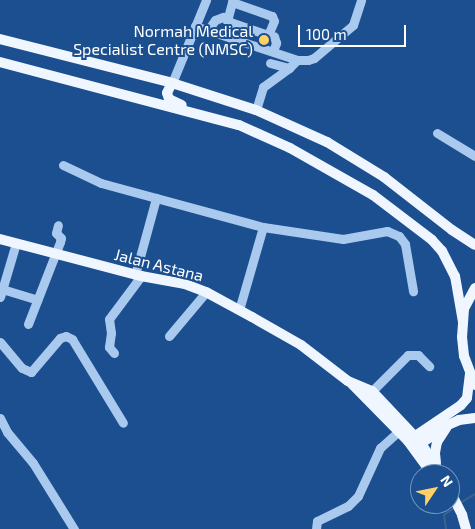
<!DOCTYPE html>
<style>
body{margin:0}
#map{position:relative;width:475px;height:529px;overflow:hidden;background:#1b4f8f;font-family:"Exo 2",sans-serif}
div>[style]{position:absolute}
.stream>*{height:2px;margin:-1px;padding:0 1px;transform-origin:1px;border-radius:1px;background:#3c6290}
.minor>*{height:9px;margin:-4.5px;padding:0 4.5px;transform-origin:4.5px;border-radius:4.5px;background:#a9c9ee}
.major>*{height:10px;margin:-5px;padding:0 5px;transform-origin:5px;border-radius:5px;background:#f0f6ff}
.dots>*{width:14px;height:14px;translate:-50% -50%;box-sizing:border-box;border:2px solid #1b4f8f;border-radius:50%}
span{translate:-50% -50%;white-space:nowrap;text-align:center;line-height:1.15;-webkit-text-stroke:4px #1b4f8f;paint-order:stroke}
.poi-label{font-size:16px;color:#fff}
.right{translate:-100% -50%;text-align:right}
.street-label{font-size:16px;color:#fff}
.north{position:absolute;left:410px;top:464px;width:50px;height:50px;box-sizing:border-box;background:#1b4f8f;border:1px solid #7695bc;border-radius:50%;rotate:56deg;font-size:14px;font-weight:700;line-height:20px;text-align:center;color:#fff}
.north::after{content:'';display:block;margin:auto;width:18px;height:22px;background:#ffd166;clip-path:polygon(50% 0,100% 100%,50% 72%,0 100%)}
.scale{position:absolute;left:298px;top:25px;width:108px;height:22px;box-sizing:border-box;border:2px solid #fff;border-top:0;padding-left:6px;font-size:15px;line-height:18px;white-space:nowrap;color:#fff;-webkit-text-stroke:4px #1b4f8f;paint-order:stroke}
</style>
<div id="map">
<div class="stream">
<div style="left:460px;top:503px;width:17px;rotate:-31deg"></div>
<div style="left:446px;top:529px;width:14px;rotate:-98deg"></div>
<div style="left:444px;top:515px;width:12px;rotate:-35deg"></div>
</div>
<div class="minor">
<div style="left:232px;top:2px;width:42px;rotate:19.3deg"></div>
<div style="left:272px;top:16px;width:5px;rotate:68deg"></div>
<div style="left:274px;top:21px;width:15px;rotate:113deg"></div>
<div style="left:268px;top:35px;width:43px;rotate:-161.1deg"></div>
<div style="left:227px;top:21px;width:20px;rotate:-75deg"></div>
<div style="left:195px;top:26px;width:108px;rotate:18.4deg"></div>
<div style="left:297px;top:60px;width:11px"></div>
<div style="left:308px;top:60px;width:6px;rotate:-18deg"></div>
<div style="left:314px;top:58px;width:51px;rotate:-40.2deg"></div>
<div style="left:353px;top:25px;width:26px;rotate:-72deg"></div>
<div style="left:208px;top:30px;width:12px;rotate:-55deg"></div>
<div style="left:215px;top:20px;width:9px;rotate:-21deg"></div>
<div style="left:273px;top:51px;width:9px;rotate:-69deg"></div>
<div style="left:276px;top:43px;width:7px;rotate:-106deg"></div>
<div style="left:270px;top:63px;width:20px;rotate:15deg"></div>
<div style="left:172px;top:83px;width:90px;rotate:-67.7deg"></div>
<div style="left:256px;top:110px;width:24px;rotate:-73deg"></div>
<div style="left:263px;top:87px;width:32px;rotate:-36deg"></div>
<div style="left:289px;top:68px;width:11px;rotate:-45deg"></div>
<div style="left:437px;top:133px;width:44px;rotate:31.2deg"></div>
<div style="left:63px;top:165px;width:42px;rotate:25.3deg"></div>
<div style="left:101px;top:183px;width:168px;rotate:15.2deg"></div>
<div style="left:263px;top:227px;width:81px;rotate:8.5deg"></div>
<div style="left:343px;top:239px;width:45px;rotate:-10.3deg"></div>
<div style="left:387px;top:231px;width:13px;rotate:23deg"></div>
<div style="left:399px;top:236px;width:10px;rotate:53deg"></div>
<div style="left:405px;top:244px;width:48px;rotate:80.3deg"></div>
<div style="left:135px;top:275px;width:80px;rotate:-74.7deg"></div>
<div style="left:2px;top:289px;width:37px;rotate:17deg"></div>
<div style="left:0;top:297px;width:56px;rotate:-73.5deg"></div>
<div style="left:239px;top:310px;width:86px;rotate:-73.9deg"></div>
<div style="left:28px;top:324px;width:88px;rotate:-68.7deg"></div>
<div style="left:60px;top:242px;width:4px;rotate:-76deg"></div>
<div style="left:61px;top:238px;width:7px;rotate:-135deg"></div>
<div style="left:56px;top:233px;width:8px;rotate:-76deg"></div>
<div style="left:169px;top:336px;width:57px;rotate:-49.9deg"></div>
<div style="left:0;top:342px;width:34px;rotate:50deg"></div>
<div style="left:22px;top:368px;width:10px;rotate:24deg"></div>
<div style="left:31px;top:372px;width:45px;rotate:-49.5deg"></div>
<div style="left:60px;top:338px;width:6px;rotate:-18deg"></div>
<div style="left:66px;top:336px;width:7px;rotate:27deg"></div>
<div style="left:72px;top:339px;width:98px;rotate:58.7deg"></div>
<div style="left:114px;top:353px;width:8px;rotate:-130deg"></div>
<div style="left:109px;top:347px;width:14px;rotate:-82deg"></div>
<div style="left:111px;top:333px;width:14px;rotate:-98deg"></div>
<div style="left:109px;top:319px;width:54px;rotate:-53.3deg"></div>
<div style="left:372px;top:391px;width:51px;rotate:-45deg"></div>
<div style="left:408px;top:355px;width:10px"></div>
<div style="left:418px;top:355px;width:16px;rotate:45deg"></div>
<div style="left:0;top:418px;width:16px;rotate:63deg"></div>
<div style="left:7px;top:432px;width:40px;rotate:50deg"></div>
<div style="left:33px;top:463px;width:78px;rotate:58.2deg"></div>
<div style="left:316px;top:529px;width:8px;rotate:-83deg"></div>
<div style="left:317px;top:521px;width:34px;rotate:-26deg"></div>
<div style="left:348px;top:506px;width:14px;rotate:-45deg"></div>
<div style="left:358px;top:496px;width:53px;rotate:-65.4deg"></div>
<div style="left:380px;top:448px;width:25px;rotate:-42deg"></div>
</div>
<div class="major">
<div style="left:0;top:39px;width:178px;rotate:14.3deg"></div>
<div style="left:172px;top:83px;width:88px;rotate:17.8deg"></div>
<div style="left:256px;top:110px;width:78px;rotate:24.3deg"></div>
<div style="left:327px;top:142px;width:67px;rotate:31.6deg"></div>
<div style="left:384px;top:177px;width:86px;rotate:37.9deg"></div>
<div style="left:452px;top:230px;width:27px;rotate:33deg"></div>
<div style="left:0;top:62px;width:247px;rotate:14.8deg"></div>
<div style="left:239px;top:125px;width:56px;rotate:24.3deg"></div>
<div style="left:290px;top:148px;width:95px;rotate:29.5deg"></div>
<div style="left:373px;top:195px;width:74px;rotate:37.3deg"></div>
<div style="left:432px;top:240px;width:15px;rotate:48deg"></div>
<div style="left:442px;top:251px;width:28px;rotate:63deg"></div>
<div style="left:455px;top:276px;width:47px;rotate:80.1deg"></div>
<div style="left:172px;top:83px;width:11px;rotate:117deg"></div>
<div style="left:167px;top:93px;width:6px;rotate:72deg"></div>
<div style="left:169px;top:99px;width:14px;rotate:25deg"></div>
<div style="left:0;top:239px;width:146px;rotate:14.7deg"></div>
<div style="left:141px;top:276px;width:45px;rotate:10.3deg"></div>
<div style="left:185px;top:284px;width:22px;rotate:21deg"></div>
<div style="left:206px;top:292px;width:52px;rotate:28.5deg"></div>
<div style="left:252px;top:317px;width:56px;rotate:29.7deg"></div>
<div style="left:301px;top:345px;width:59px;rotate:37.5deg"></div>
<div style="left:348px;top:381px;width:26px;rotate:23deg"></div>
<div style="left:372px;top:391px;width:71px;rotate:46.7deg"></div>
<div style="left:421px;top:443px;width:36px;rotate:58deg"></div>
<div style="left:475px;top:288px;width:24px;rotate:118deg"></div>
<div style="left:464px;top:309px;width:28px;rotate:94deg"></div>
<div style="left:462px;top:337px;width:19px;rotate:84deg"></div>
<div style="left:464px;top:356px;width:31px;rotate:69deg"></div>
<div style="left:351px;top:383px;width:81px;rotate:45.5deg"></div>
<div style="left:408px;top:441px;width:41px;rotate:54deg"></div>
<div style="left:411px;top:439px;width:60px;rotate:-34.2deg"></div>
<div style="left:461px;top:405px;width:9px;rotate:-49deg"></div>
<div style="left:467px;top:398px;width:24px;rotate:-83deg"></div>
<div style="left:417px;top:446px;width:37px;rotate:-34deg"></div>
<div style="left:448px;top:425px;width:12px;rotate:-24deg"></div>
<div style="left:459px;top:420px;width:16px;rotate:-7deg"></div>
<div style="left:436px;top:463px;width:10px;rotate:-96deg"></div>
<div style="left:435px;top:453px;width:11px;rotate:-80deg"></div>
<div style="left:437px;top:442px;width:17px;rotate:-57deg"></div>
<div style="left:450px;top:491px;width:27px;rotate:63deg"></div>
<div style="left:462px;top:515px;width:15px;rotate:74deg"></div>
</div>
<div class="dots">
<div style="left:264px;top:40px;background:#ffd166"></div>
</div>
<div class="poi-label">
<span class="right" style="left:253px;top:40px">Normah Medical<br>Specialist Centre (NMSC)</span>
</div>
<div class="street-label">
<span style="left:159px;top:265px;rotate:14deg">Jalan Astana</span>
</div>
<div class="north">N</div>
<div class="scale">100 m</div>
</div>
